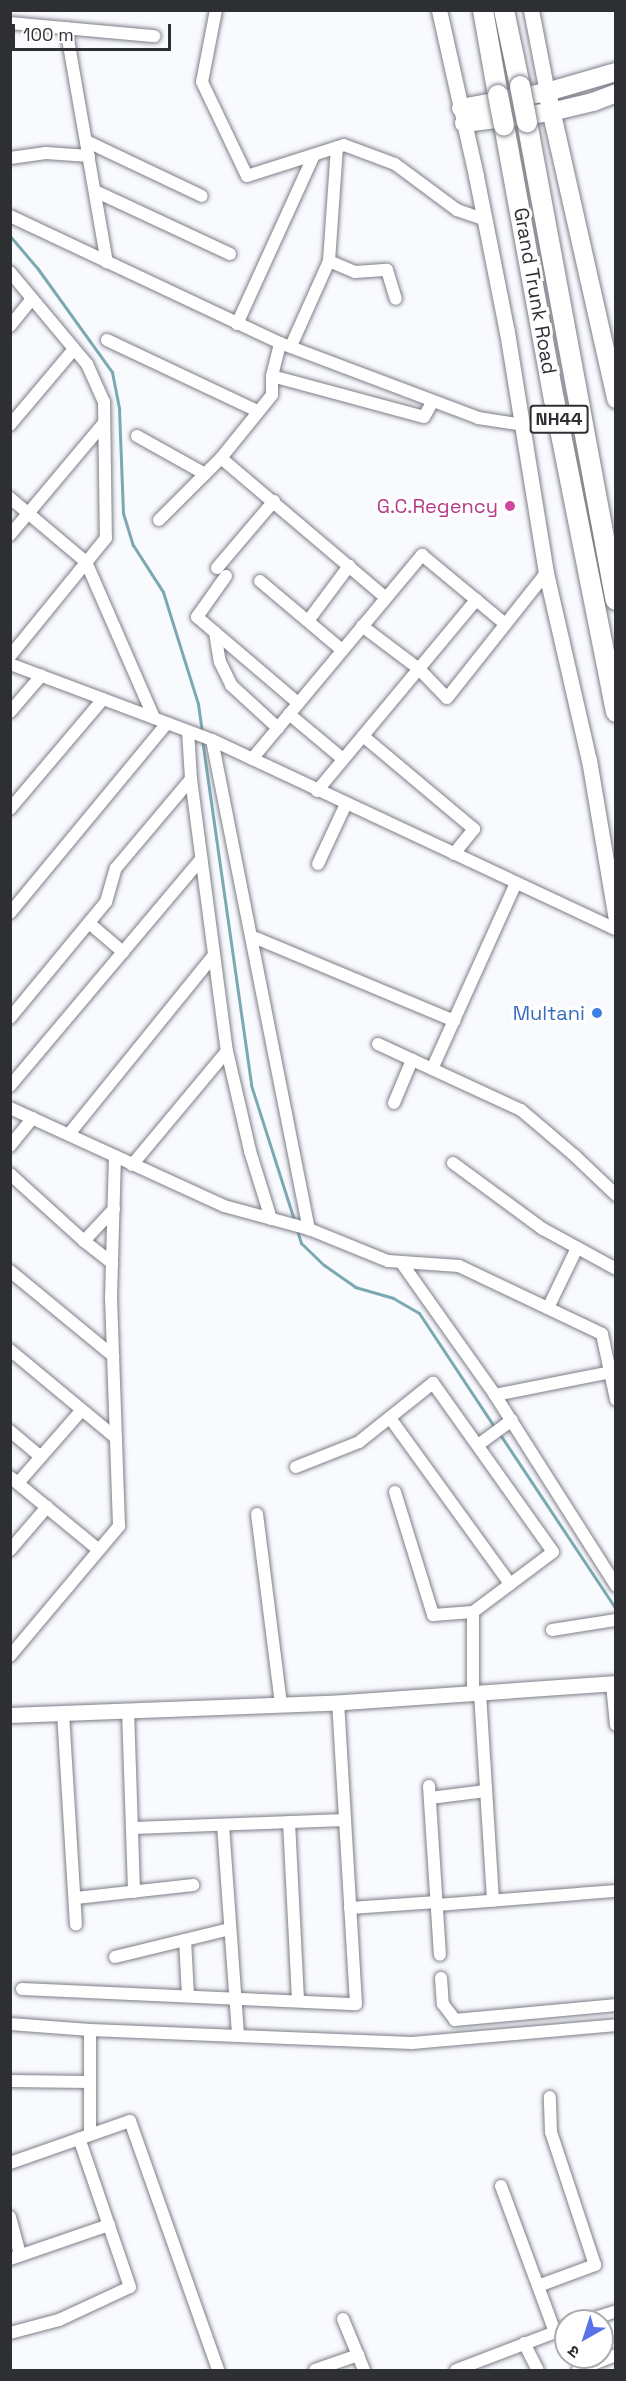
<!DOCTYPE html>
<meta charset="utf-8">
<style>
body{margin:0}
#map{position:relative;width:626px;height:2381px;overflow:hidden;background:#f9fafe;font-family:"Space Grotesk","Noto Sans Devanagari",sans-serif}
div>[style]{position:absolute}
.stream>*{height:3px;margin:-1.5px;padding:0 1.5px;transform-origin:1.5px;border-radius:1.5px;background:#7aa9b2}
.roads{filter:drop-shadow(0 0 2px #7c7e87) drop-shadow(0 0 2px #7c7e87)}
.minor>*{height:12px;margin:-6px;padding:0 6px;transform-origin:6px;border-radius:6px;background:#fff}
.tertiary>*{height:15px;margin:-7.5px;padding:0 7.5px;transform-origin:7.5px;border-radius:7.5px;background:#fff}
.primary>*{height:18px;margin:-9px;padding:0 9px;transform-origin:9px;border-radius:9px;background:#fff}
.trunk>*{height:20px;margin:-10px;padding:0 10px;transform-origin:10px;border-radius:10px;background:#fff}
.bridges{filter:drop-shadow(0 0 2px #7c7e87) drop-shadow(0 0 2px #7c7e87)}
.trunk-bridge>*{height:20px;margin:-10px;padding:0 10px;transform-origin:10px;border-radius:10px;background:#fff}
.dots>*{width:16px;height:16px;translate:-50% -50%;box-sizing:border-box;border:3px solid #fff;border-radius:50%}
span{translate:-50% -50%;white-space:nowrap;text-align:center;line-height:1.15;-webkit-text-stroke:6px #fff;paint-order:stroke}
.shield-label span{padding:2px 4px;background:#fff;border:2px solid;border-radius:4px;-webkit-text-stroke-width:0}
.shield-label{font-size:18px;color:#2e2f32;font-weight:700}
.street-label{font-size:20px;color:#2e2f32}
.hotel-label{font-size:20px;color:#b23c85}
.right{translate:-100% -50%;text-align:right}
.shop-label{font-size:20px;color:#366cbe}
.frame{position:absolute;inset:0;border:12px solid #2e2f32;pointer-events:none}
.north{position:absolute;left:554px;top:2309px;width:60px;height:60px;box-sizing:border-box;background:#fff;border:2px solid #abacad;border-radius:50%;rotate:219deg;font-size:16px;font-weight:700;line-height:24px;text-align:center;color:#2e2f32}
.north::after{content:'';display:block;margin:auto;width:21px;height:27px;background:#5b73ea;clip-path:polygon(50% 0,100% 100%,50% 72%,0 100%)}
.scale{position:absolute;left:12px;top:24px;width:159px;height:27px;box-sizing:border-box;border:3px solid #2e2f32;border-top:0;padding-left:8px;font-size:18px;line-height:21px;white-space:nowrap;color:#2e2f32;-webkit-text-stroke:4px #fff;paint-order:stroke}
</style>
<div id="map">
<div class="stream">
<div style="left:10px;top:236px;width:43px;rotate:49.7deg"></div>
<div style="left:38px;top:269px;width:127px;rotate:54.3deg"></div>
<div style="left:112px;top:372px;width:38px;rotate:79deg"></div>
<div style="left:119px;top:409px;width:104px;rotate:87.8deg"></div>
<div style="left:123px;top:513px;width:34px;rotate:73deg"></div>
<div style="left:133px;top:545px;width:56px;rotate:57.4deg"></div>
<div style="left:163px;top:592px;width:117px;rotate:72.6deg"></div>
<div style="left:198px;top:704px;width:29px;rotate:82deg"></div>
<div style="left:202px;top:739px;width:349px;rotate:81.9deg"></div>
<div style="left:251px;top:1085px;width:142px;rotate:72.3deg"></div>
<div style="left:297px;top:1230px;width:14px;rotate:73deg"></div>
<div style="left:301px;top:1243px;width:32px;rotate:44deg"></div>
<div style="left:324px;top:1265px;width:38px;rotate:35deg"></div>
<div style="left:355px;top:1287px;width:40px;rotate:16deg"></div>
<div style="left:393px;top:1298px;width:30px;rotate:30deg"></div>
<div style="left:419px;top:1313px;width:138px;rotate:56.5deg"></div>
<div style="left:499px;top:1433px;width:211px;rotate:56.4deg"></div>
</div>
<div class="roads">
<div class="minor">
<div style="left:216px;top:10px;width:73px;rotate:101deg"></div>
<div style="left:202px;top:82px;width:104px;rotate:64.4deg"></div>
<div style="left:247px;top:176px;width:102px;rotate:-17.7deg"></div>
<div style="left:344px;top:145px;width:54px;rotate:20.4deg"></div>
<div style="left:395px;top:164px;width:77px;rotate:36.6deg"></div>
<div style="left:457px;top:210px;width:24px;rotate:19deg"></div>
<div style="left:10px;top:23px;width:145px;rotate:5.2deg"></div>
<div style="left:66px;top:28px;width:238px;rotate:80.1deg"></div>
<div style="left:86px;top:141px;width:128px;rotate:25.4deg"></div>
<div style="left:10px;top:158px;width:36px;rotate:-8deg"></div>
<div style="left:46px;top:153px;width:43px;rotate:4deg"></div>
<div style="left:95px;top:191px;width:149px;rotate:25deg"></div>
<div style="left:10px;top:216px;width:298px;rotate:25.2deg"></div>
<div style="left:280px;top:343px;width:212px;rotate:20.7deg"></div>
<div style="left:478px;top:418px;width:47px;rotate:8.7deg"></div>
<div style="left:329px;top:261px;width:28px;rotate:23deg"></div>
<div style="left:355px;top:272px;width:32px;rotate:-4deg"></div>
<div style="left:387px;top:270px;width:30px;rotate:73deg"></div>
<div style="left:10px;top:272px;width:120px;rotate:50.1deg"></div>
<div style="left:87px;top:364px;width:42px;rotate:65.9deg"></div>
<div style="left:104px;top:402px;width:136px;rotate:89.2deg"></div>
<div style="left:106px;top:538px;width:152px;rotate:129.1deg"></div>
<div style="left:237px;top:324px;width:186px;rotate:-65.5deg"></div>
<div style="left:10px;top:326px;width:35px;rotate:-51deg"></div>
<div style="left:107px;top:340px;width:166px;rotate:25.3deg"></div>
<div style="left:291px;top:346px;width:93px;rotate:-65.9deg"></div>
<div style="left:329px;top:261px;width:114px;rotate:-86deg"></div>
<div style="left:272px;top:376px;width:157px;rotate:15.1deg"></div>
<div style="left:424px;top:417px;width:18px;rotate:-61deg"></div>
<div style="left:10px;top:425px;width:99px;rotate:-49.9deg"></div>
<div style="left:137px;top:436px;width:78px;rotate:29.2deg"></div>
<div style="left:221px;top:458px;width:216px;rotate:40.3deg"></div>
<div style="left:10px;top:498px;width:99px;rotate:40.1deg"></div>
<div style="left:86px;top:562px;width:170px;rotate:66.4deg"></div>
<div style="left:159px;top:520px;width:88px;rotate:-45deg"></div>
<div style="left:221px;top:458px;width:81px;rotate:-51deg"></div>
<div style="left:272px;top:395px;width:19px;rotate:-90deg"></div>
<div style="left:272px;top:376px;width:34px;rotate:-76deg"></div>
<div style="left:10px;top:535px;width:146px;rotate:-50deg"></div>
<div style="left:217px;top:568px;width:88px;rotate:-49.6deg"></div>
<div style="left:226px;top:576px;width:50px;rotate:125.3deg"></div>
<div style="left:197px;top:617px;width:133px;rotate:40.4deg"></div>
<div style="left:260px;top:581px;width:107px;rotate:40.1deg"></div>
<div style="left:308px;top:621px;width:69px;rotate:-53.3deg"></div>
<div style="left:362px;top:626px;width:71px;rotate:37deg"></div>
<div style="left:419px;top:669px;width:40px;rotate:46deg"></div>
<div style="left:447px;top:698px;width:159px;rotate:-51.6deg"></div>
<div style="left:215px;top:632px;width:30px;rotate:81deg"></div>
<div style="left:220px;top:662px;width:25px;rotate:64deg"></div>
<div style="left:231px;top:685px;width:64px;rotate:42.5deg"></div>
<div style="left:10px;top:664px;width:216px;rotate:20.6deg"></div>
<div style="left:212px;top:740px;width:446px;rotate:25.1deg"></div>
<div style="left:10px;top:712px;width:48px;rotate:-49.3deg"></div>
<div style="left:289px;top:714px;width:70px;rotate:39.8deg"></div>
<div style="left:188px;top:731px;width:48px;rotate:86.4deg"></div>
<div style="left:191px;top:779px;width:274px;rotate:82.5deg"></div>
<div style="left:227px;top:1051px;width:103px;rotate:77deg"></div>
<div style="left:250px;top:1151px;width:71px;rotate:72.8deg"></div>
<div style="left:363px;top:736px;width:145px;rotate:40deg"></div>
<div style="left:474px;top:829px;width:32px;rotate:129deg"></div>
<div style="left:212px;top:740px;width:499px;rotate:78.8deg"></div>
<div style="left:252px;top:759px;width:266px;rotate:-50.2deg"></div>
<div style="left:422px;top:555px;width:108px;rotate:39.7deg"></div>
<div style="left:317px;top:791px;width:249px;rotate:-50.2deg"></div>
<div style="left:10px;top:809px;width:144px;rotate:-49.8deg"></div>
<div style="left:318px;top:864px;width:66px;rotate:-65deg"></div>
<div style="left:10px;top:913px;width:246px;rotate:-50.4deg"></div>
<div style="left:89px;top:923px;width:45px;rotate:40.5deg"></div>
<div style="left:256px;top:938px;width:215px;rotate:22.7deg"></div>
<div style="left:10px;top:1018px;width:151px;rotate:-50.4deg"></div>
<div style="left:106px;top:902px;width:35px;rotate:-74deg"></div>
<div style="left:116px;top:868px;width:116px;rotate:-49.9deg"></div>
<div style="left:378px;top:1044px;width:157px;rotate:24.8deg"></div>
<div style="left:521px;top:1110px;width:71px;rotate:40.4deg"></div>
<div style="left:575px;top:1156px;width:57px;rotate:43.6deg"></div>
<div style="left:432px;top:1069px;width:204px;rotate:-65.7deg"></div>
<div style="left:10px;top:1086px;width:297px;rotate:-49.9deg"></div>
<div style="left:394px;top:1103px;width:47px;rotate:-67.3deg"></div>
<div style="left:10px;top:1108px;width:235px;rotate:24.6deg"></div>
<div style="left:224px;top:1206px;width:88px;rotate:15.1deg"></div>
<div style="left:309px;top:1229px;width:85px;rotate:22.1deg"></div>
<div style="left:388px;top:1261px;width:71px;rotate:4deg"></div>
<div style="left:459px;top:1266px;width:158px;rotate:25.4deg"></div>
<div style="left:602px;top:1334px;width:67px;rotate:78deg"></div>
<div style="left:69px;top:1134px;width:230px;rotate:-51deg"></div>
<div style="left:10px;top:1146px;width:36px;rotate:-51deg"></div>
<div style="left:453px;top:1163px;width:112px;rotate:36.3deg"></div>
<div style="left:543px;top:1229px;width:83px;rotate:28.7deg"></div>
<div style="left:132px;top:1165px;width:148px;rotate:-50.2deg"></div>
<div style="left:10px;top:1174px;width:100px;rotate:42.2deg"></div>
<div style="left:84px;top:1241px;width:44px;rotate:-46.8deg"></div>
<div style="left:84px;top:1241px;width:36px;rotate:38deg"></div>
<div style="left:401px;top:1262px;width:163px;rotate:54.7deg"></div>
<div style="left:495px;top:1395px;width:226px;rotate:57.6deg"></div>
<div style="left:10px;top:1271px;width:134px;rotate:39.5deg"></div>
<div style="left:548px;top:1308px;width:67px;rotate:-64.2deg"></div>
<div style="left:10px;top:1350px;width:138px;rotate:39.7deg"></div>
<div style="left:495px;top:1395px;width:123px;rotate:-11.2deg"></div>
<div style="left:390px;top:1418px;width:205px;rotate:54.1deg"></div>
<div style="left:10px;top:1431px;width:39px;rotate:40deg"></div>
<div style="left:478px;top:1445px;width:42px;rotate:-36.3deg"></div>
<div style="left:296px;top:1467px;width:68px;rotate:-21.6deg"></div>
<div style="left:359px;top:1442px;width:95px;rotate:-38.6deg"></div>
<div style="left:433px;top:1383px;width:207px;rotate:54.6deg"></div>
<div style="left:553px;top:1552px;width:100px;rotate:143.1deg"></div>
<div style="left:473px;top:1612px;width:81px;rotate:90deg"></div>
<div style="left:10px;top:1477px;width:115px;rotate:39.4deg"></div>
<div style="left:18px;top:1483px;width:97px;rotate:-48.8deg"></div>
<div style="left:395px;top:1492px;width:129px;rotate:72.8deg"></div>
<div style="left:433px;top:1615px;width:40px;rotate:-4.3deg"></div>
<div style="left:257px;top:1514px;width:192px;rotate:82.8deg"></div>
<div style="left:10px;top:1550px;width:57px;rotate:-49.3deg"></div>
<div style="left:552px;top:1630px;width:65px;rotate:-8.9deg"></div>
<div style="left:10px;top:1656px;width:170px;rotate:-50deg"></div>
<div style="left:119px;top:1526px;width:228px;rotate:-92deg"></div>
<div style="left:111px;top:1298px;width:142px;rotate:-88.4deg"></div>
<div style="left:612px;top:1684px;width:41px;rotate:84.4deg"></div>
<div style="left:480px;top:1693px;width:208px;rotate:86.4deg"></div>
<div style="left:128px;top:1710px;width:182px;rotate:88.1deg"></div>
<div style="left:63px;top:1713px;width:212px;rotate:86.5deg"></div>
<div style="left:429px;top:1786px;width:169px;rotate:86.3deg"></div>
<div style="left:430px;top:1798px;width:56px;rotate:-7.1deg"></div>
<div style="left:289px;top:1822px;width:179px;rotate:87.1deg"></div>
<div style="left:223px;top:1825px;width:210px;rotate:85.9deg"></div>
<div style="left:133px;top:1828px;width:212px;rotate:-2.2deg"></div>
<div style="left:76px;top:1898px;width:118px;rotate:-6.3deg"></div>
<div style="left:437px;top:1905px;width:180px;rotate:-4.5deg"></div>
<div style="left:350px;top:1908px;width:87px;rotate:-3.9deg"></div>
<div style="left:185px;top:1940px;width:56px;rotate:86.9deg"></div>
<div style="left:115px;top:1957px;width:118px;rotate:-13.7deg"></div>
<div style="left:441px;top:1978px;width:26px;rotate:86deg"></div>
<div style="left:443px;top:2004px;width:20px;rotate:53deg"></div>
<div style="left:455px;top:2020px;width:162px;rotate:-5.3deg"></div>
<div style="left:22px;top:1989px;width:334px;rotate:2.6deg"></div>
<div style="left:356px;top:2004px;width:303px;rotate:-93.4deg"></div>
<div style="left:10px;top:2024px;width:80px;rotate:4.3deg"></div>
<div style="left:90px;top:2030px;width:322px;rotate:2.3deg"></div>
<div style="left:412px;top:2043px;width:205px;rotate:-5deg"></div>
<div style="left:10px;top:2081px;width:80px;rotate:0.7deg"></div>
<div style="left:90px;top:2135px;width:105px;rotate:-90deg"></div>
<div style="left:10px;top:2163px;width:127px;rotate:-19.3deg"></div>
<div style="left:130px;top:2121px;width:264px;rotate:70.5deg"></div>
<div style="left:501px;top:2186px;width:156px;rotate:69.7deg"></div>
<div style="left:10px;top:2217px;width:39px;rotate:75deg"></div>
<div style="left:10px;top:2259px;width:105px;rotate:-19deg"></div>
<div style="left:538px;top:2286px;width:61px;rotate:-20.2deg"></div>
<div style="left:595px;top:2265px;width:140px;rotate:-108.3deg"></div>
<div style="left:551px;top:2132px;width:35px;rotate:-92deg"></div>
<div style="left:343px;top:2319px;width:55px;rotate:67.6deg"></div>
<div style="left:586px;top:2321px;width:32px;rotate:-18deg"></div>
<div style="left:10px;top:2333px;width:51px;rotate:-14.9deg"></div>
<div style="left:59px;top:2320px;width:78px;rotate:-24.9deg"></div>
<div style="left:130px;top:2287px;width:157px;rotate:-108.9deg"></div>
<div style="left:524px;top:2343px;width:30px;rotate:63deg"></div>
<div style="left:315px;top:2370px;width:46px;rotate:-19.2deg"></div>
<div style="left:456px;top:2370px;width:118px;rotate:-20.9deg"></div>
<div style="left:578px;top:2370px;width:41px;rotate:-21.5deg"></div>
</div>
<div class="tertiary">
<div style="left:439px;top:10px;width:170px;rotate:77.4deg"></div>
<div style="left:476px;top:176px;width:159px;rotate:78.8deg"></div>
<div style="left:507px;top:332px;width:244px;rotate:80.8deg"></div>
<div style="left:546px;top:573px;width:192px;rotate:77.1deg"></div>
<div style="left:589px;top:760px;width:162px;rotate:80.4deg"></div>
<div style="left:531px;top:10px;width:84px;rotate:79deg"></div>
<div style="left:10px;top:1715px;width:334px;rotate:-2.2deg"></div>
<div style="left:344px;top:1702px;width:273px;rotate:-4deg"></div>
</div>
<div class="primary">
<div style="left:547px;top:92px;width:315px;rotate:77.3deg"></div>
<div style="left:461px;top:108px;width:87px;rotate:-10.5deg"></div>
<div style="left:547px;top:92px;width:72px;rotate:-16.2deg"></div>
<div style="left:464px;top:123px;width:88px;rotate:-7.2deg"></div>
<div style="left:551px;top:112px;width:43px;rotate:-13.4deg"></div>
<div style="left:593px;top:102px;width:25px;rotate:-21deg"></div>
</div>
<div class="trunk">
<div style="left:483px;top:10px;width:86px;rotate:80deg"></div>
<div style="left:504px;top:10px;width:78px;rotate:78.1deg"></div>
<div style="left:527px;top:122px;width:486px;rotate:79.5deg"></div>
<div style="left:504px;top:125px;width:279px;rotate:79.7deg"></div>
<div style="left:554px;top:399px;width:319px;rotate:78.8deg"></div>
</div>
</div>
<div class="bridges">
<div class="trunk-bridge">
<div style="left:520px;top:86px;width:37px;rotate:79deg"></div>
<div style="left:498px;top:95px;width:31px;rotate:79deg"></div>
</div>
</div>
<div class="dots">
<div style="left:510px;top:506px;background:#d1479c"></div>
<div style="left:597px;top:1013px;background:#3f7fe0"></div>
</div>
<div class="shield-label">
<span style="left:559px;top:419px">NH44</span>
</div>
<div class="street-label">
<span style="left:535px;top:291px;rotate:80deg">Grand Trunk Road</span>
</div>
<div class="hotel-label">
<span class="right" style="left:498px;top:506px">G.C.Regency</span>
</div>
<div class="shop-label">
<span class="right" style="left:585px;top:1013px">Multani</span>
</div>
<div class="frame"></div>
<div class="north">उ</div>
<div class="scale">100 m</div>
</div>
